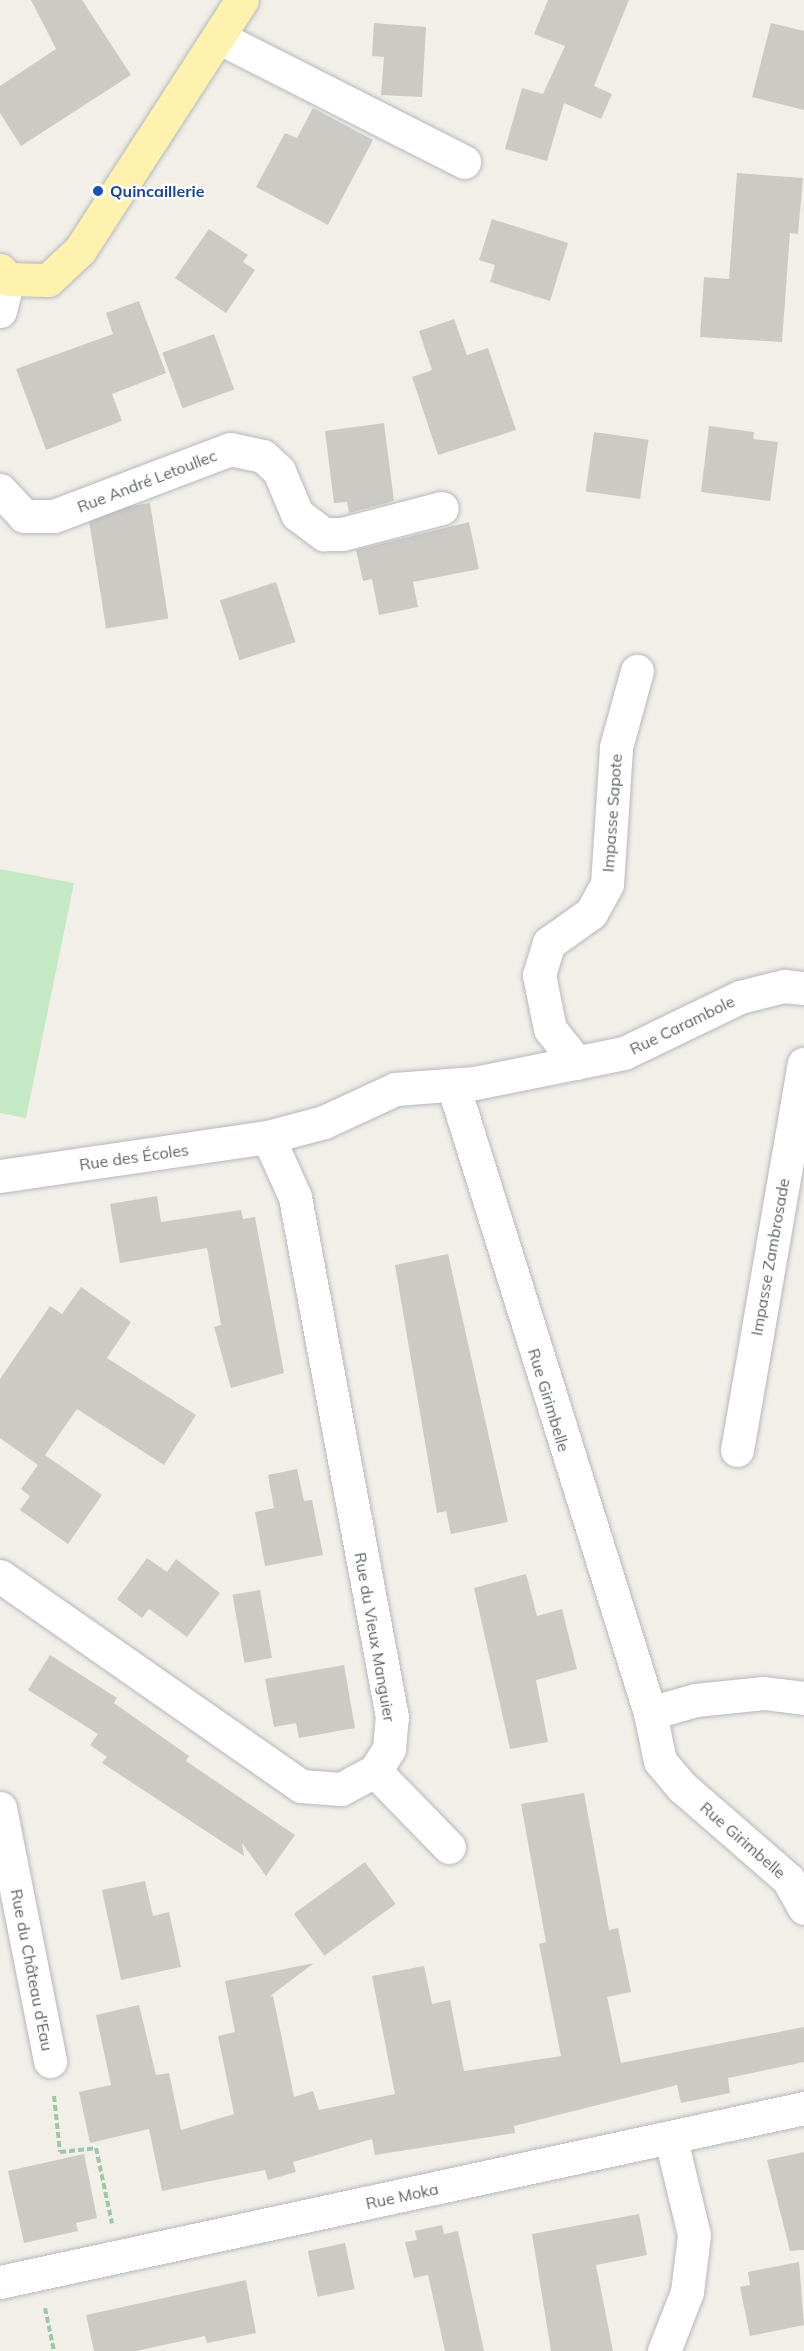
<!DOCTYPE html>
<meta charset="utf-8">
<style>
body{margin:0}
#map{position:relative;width:804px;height:2351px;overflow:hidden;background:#f1efe8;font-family:Mulish,sans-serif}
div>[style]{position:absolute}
.green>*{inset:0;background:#c5e8c5}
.building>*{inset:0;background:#cccac5;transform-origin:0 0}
.path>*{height:4px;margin-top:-2px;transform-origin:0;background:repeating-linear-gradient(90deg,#9cc7a9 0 6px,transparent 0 9px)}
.roads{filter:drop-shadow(0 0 2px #b5b8bc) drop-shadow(0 0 2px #b5b8bc)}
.minor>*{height:33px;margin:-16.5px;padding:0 16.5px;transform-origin:16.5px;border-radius:16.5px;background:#fff}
.major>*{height:33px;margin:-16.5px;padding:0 16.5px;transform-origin:16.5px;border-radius:16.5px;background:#fff2af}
.dots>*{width:16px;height:16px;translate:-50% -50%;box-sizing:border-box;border:3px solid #fff;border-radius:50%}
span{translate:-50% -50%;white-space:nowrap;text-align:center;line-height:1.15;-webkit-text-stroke:4.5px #fff;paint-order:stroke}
.transit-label{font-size:16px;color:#164399;font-weight:700}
.left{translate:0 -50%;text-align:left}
.street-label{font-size:16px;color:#5f6368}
</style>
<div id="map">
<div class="green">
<div style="clip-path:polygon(0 869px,74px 883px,26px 1118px,0 1113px)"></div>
</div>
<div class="building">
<div style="clip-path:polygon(31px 0,82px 0,131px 75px,21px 146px,0 113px,0 86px,56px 49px)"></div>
<div style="clip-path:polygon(548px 0,629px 0,594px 86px,612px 94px,601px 119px,564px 103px,547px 161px,505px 149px,522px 88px,543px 94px,565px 46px,534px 34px)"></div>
<div style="clip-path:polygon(374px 23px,426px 27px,422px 97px,381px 95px,384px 57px,372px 56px)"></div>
<div style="clip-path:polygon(771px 23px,804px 31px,804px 110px,752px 97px)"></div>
<div style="clip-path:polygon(313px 108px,373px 140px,328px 225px,256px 187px,285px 133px,297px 138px)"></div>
<div style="clip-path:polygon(737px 173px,803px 178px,798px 234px,790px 233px,782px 342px,700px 337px,704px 277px,729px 279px)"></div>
<div style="clip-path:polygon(492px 219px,568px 243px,550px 301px,490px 282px,495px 265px,479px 260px)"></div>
<div style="clip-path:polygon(209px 229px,248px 255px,243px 262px,255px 270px,226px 313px,175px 278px)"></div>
<div style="clip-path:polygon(139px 301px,166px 373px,112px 394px,122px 421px,46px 450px,16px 369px,113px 334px,106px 313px)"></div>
<div style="clip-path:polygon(454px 319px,467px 355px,488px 348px,516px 430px,438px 455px,412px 377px,432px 370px,419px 331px)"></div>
<div style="left:214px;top:334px;width:59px;height:55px;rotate:70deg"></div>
<div style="clip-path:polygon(384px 423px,394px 501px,349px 513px,347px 502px,334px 503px,325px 431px)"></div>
<div style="clip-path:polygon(709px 426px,754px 432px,753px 439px,778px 442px,770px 501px,701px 492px)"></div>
<div style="left:594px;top:432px;width:55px;height:60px;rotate:8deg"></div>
<div style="left:150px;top:503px;width:117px;height:63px;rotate:81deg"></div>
<div style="clip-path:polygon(469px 522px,479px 569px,413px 582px,418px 607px,379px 615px,372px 579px,363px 581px,356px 550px)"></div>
<div style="left:276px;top:582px;width:63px;height:59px;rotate:72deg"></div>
<div style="clip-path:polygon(157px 1196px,161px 1222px,241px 1210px,243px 1219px,255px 1217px,284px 1373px,231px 1388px,214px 1327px,221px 1325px,207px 1248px,120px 1263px,110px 1204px)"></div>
<div style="clip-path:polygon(448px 1254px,508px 1522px,451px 1534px,446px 1511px,437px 1513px,395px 1265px)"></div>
<div style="clip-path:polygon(81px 1287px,131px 1322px,107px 1358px,196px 1415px,164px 1465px,77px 1409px,45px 1455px,102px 1495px,68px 1544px,20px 1510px,30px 1496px,21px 1489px,38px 1465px,0 1438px,0 1379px,50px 1306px,62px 1314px)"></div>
<div style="clip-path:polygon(297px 1469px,304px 1501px,312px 1500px,323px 1555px,265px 1566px,255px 1512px,274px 1508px,268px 1475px)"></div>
<div style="clip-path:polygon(147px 1558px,167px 1572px,176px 1559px,220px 1593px,187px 1637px,149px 1609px,142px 1618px,117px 1599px)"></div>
<div style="clip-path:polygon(526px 1574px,537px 1616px,562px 1609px,577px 1669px,536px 1680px,548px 1742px,510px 1749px,474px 1588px)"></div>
<div style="left:260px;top:1590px;width:69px;height:28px;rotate:80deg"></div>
<div style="clip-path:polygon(50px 1655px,117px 1698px,114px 1703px,189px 1756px,186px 1761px,295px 1835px,266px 1876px,242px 1843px,244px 1856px,102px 1763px,107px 1757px,90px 1745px,98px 1734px,28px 1690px)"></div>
<div style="clip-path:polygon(344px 1665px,355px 1728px,299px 1738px,296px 1723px,274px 1727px,265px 1679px)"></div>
<div style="clip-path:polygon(584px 1793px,609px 1930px,618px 1928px,631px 1992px,607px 1997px,621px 2063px,804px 2027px,804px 2062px,728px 2078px,730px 2093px,681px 2103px,677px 2085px,514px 2126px,515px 2133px,375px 2155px,372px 2139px,293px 2162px,296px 2172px,268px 2180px,265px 2170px,162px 2191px,149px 2129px,90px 2143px,79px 2092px,111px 2085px,96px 2015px,139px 2005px,156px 2075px,169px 2073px,181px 2130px,234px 2114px,218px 2036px,235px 2032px,225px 1981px,314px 1963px,269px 1997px,273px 1996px,294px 2097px,313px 2091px,319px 2110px,395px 2094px,372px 1976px,424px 1966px,432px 2004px,450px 2000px,464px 2071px,561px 2056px,539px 1944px,546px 1942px,521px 1804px)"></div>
<div style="left:365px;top:1862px;width:52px;height:88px;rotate:54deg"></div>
<div style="clip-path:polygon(145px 1881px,153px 1916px,169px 1912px,181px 1967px,121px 1980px,102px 1890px)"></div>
<div style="clip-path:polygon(804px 2152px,804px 2250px,790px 2251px,767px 2160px)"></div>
<div style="clip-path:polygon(84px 2154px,97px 2218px,76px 2223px,78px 2231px,24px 2243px,8px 2171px)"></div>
<div style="clip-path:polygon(639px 2214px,647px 2255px,596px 2265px,613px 2351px,551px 2351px,532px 2234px)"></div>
<div style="clip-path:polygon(442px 2225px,444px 2234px,458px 2231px,484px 2351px,445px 2351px,428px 2275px,414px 2278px,405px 2242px,417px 2240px,415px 2231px)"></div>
<div style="left:345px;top:2243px;width:47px;height:38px;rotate:78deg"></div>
<div style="clip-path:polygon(799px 2262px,804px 2325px,750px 2336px,740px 2287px,750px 2285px,748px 2272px)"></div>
<div style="clip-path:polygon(246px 2280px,256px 2333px,207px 2343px,205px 2336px,136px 2351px,94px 2351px,86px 2315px)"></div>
</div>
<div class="path">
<div style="left:54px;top:2096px;width:56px;rotate:83.9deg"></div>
<div style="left:60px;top:2152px;width:36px;rotate:-6deg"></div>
<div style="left:96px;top:2148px;width:77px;rotate:78deg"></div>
<div style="left:45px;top:2308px;width:44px;rotate:78.2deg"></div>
</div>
<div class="roads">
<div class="minor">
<div style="left:218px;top:37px;width:276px;rotate:26.9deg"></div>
<div style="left:0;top:311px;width:33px;rotate:-76deg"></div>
<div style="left:0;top:490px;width:35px;rotate:47deg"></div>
<div style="left:24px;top:516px;width:30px"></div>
<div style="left:54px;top:516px;width:188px;rotate:-20.8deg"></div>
<div style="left:230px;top:449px;width:34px;rotate:12deg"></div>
<div style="left:263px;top:456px;width:22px;rotate:43deg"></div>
<div style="left:279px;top:471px;width:47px;rotate:67.3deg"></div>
<div style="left:297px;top:514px;width:34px;rotate:37deg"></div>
<div style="left:324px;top:534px;width:18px"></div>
<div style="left:342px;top:534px;width:103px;rotate:-14.6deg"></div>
<div style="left:577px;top:1063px;width:43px;rotate:-128.5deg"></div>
<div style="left:550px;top:1029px;width:55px;rotate:-101.5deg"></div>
<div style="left:539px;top:975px;width:34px;rotate:-73deg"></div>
<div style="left:549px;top:943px;width:52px;rotate:-35.5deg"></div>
<div style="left:591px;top:913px;width:33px;rotate:-61deg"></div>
<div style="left:607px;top:884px;width:137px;rotate:-86.2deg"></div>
<div style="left:616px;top:747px;width:79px;rotate:-74.6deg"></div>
<div style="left:453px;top:1085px;width:658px;rotate:72.58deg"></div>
<div style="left:650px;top:1713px;width:49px;rotate:78.2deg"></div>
<div style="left:660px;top:1761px;width:34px;rotate:50deg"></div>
<div style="left:682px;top:1787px;width:140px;rotate:41deg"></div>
<div style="left:788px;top:1879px;width:33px;rotate:61deg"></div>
<div style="left:0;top:1176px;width:271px;rotate:-8.3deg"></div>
<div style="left:268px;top:1137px;width:58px;rotate:-15deg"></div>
<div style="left:324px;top:1122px;width:78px;rotate:-24.9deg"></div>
<div style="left:395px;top:1089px;width:80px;rotate:-4.3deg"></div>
<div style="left:475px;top:1083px;width:152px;rotate:-11.4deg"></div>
<div style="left:624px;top:1053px;width:129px;rotate:-25.8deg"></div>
<div style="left:740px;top:997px;width:45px;rotate:-14deg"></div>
<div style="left:784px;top:986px;width:20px;rotate:6deg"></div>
<div style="left:737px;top:1450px;width:392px;rotate:-80.2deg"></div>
<div style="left:0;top:1576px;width:367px;rotate:34.9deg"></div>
<div style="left:301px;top:1786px;width:40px;rotate:4.3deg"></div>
<div style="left:341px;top:1789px;width:38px;rotate:-28deg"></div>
<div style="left:375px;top:1771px;width:26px;rotate:-58deg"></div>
<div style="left:389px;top:1749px;width:32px;rotate:-85deg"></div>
<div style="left:392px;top:1717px;width:529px;rotate:-100.57deg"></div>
<div style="left:295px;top:1197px;width:66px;rotate:-114.2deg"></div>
<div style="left:650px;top:1713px;width:48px;rotate:-15.8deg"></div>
<div style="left:696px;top:1700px;width:68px;rotate:-5.9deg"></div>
<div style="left:764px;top:1693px;width:40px;rotate:7.1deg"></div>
<div style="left:375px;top:1771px;width:106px;rotate:45.8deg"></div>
<div style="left:0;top:1808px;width:258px;rotate:78.8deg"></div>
<div style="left:0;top:2282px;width:823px;rotate:-12.21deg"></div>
<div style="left:664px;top:2351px;width:63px;rotate:-68.7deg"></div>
<div style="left:687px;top:2292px;width:57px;rotate:-83deg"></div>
<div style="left:694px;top:2235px;width:99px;rotate:-103.5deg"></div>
</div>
<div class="major">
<div style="left:0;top:270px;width:12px;rotate:48deg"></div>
<div style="left:8px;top:279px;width:40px;rotate:1.4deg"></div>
<div style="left:48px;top:280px;width:44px;rotate:-43.2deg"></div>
<div style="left:80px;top:250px;width:298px;rotate:-57.1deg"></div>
</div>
</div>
<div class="dots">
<div style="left:98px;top:191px;background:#1a4fb4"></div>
</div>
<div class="transit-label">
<span class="left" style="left:110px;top:191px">Quincaillerie</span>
</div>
<div class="street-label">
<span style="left:147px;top:481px;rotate:-21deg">Rue André Letoullec</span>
<span style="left:612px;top:813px;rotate:-86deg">Impasse Sapote</span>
<span style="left:682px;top:1025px;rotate:-26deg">Rue Carambole</span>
<span style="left:134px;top:1157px;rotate:-8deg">Rue des Écoles</span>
<span style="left:770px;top:1257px;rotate:-80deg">Impasse Zambrosade</span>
<span style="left:549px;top:1400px;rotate:73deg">Rue Girimbelle</span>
<span style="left:375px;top:1637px;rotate:80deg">Rue du Vieux Manguier</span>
<span style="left:743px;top:1840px;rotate:41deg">Rue Girimbelle</span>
<span style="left:32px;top:1970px;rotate:79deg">Rue du Château d'Eau</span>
<span style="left:402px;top:2196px;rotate:-12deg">Rue Moka</span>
</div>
</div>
